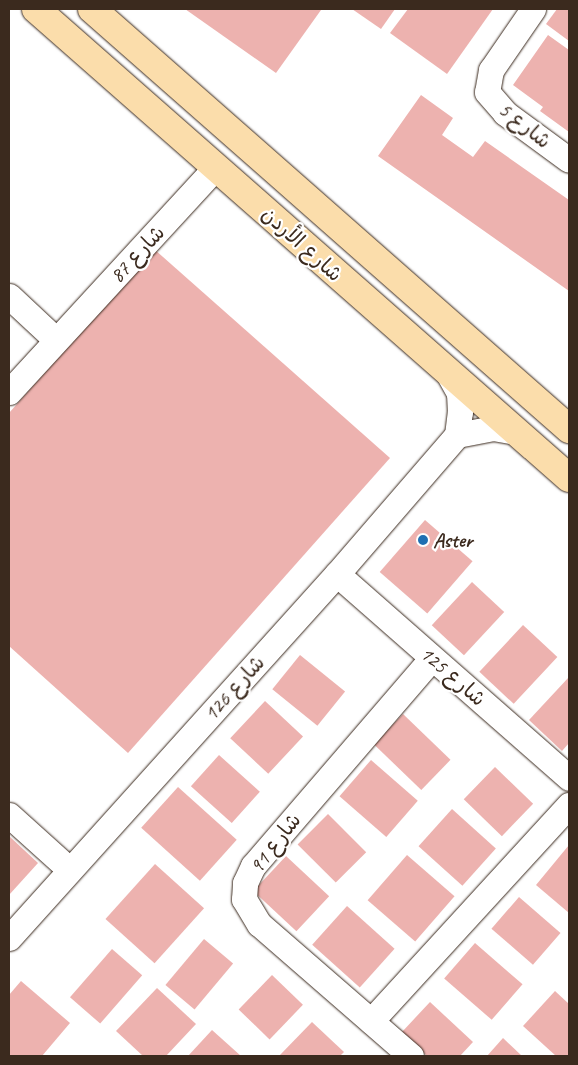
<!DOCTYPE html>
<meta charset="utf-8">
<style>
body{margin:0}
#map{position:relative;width:578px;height:1065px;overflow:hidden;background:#fff;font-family:Caveat,"Playpen Sans Arabic",sans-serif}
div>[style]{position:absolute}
.building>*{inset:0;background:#edb2af;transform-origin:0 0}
.roads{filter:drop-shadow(0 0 1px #3b2a1e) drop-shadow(0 0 1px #3b2a1e)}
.minor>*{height:25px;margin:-12.5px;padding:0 12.5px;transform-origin:12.5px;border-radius:12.5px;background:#fff}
.major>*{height:28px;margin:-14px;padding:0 14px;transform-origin:14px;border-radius:14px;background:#fbddab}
.dots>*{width:14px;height:14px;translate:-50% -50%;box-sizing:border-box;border:2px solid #fff;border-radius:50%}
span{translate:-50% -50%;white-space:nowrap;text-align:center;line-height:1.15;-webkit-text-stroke:4.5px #fff;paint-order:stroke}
.street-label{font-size:21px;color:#3b2a1e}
.poi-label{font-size:21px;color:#3b2a1e;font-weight:700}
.left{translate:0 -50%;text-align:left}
.frame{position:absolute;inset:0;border:10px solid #3b2a1e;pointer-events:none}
</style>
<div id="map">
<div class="building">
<div style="clip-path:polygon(185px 9px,320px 9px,321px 10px,276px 73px)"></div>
<div style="clip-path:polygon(352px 9px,395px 9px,381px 29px)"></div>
<div style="clip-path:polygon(408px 9px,493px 9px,447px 74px,390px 33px)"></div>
<div style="clip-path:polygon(557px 9px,569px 9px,569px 41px,546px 24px)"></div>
<div style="clip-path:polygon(548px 35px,569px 50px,569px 132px,540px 111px,543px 107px,513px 85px)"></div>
<div style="clip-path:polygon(421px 95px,453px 118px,442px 135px,473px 157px,485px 141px,569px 200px,569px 291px,378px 156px)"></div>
<div style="clip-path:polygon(154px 249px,390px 458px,128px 753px,9px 646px,9px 413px)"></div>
<div style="left:425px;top:520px;width:63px;height:69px;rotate:41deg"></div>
<div style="left:472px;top:582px;width:44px;height:59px;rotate:43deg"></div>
<div style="left:523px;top:625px;width:47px;height:64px;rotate:43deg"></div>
<div style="left:300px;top:655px;width:58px;height:44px;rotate:39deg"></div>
<div style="clip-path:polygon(569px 677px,569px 743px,562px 751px,529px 720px)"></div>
<div style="left:265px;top:701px;width:52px;height:51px;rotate:43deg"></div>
<div style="left:403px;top:714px;width:66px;height:42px;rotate:44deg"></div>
<div style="left:219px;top:755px;width:55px;height:42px;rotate:42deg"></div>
<div style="left:371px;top:760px;width:62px;height:48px;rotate:41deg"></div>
<div style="left:495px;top:767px;width:53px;height:45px;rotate:44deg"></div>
<div style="left:178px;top:787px;width:79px;height:55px;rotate:42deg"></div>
<div style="left:452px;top:809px;width:59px;height:50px;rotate:42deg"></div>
<div style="left:328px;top:814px;width:54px;height:43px;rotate:45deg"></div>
<div style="clip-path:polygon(9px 836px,38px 863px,9px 895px)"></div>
<div style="clip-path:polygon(569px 845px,569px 913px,536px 885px)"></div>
<div style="left:407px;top:855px;width:63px;height:60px;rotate:41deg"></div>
<div style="left:286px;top:856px;width:59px;height:48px;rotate:43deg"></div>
<div style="left:155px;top:864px;width:66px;height:74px;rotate:42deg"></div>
<div style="left:519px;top:897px;width:55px;height:42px;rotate:41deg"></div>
<div style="left:347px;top:906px;width:64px;height:52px;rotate:42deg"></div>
<div style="left:204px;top:939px;width:38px;height:60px;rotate:40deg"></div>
<div style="left:475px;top:943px;width:63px;height:47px;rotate:41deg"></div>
<div style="left:112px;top:949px;width:40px;height:64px;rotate:41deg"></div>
<div style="left:272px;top:975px;width:43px;height:48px;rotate:44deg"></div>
<div style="clip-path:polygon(21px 981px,70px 1023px,42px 1056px,9px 1056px,9px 995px)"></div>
<div style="clip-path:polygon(157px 988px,196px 1024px,166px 1056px,143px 1056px,116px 1031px)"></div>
<div style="clip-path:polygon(555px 991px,569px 1004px,569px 1056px,556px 1056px,523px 1026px)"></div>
<div style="clip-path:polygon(430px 1002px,473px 1042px,460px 1056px,427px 1056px,401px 1033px)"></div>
<div style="clip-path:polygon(312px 1022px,344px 1052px,340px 1056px,279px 1056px)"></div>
<div style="clip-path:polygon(212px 1030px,241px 1056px,188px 1056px)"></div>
<div style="clip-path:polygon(503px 1038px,522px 1056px,487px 1056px)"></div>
</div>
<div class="roads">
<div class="minor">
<div style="left:533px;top:9px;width:74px;rotate:124.5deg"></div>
<div style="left:491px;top:70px;width:22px;rotate:100deg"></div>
<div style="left:487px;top:92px;width:28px;rotate:49deg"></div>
<div style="left:505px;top:113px;width:79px;rotate:36.3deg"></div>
<div style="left:9px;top:296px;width:64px;rotate:43.1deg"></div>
<div style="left:9px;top:392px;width:306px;rotate:-47.4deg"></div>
<div style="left:457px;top:435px;width:37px;rotate:-11deg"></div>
<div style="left:493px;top:428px;width:23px;rotate:10deg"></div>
<div style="left:337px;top:574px;width:309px;rotate:41.3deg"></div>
<div style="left:9px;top:815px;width:81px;rotate:42deg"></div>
<div style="left:9px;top:938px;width:490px;rotate:-48deg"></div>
<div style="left:337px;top:574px;width:184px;rotate:-49.2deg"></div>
<div style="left:457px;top:435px;width:23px;rotate:-83deg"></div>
<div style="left:460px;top:412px;width:19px;rotate:-93deg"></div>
<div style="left:459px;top:393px;width:23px;rotate:-119deg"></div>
<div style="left:371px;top:1021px;width:293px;rotate:-47.5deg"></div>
<div style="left:411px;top:1056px;width:201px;rotate:-139deg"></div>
<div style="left:259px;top:924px;width:29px;rotate:-121deg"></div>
<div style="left:244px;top:899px;width:16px;rotate:-86deg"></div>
<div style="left:245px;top:883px;width:19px;rotate:-65deg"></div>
<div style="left:253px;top:866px;width:274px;rotate:-49.3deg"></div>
</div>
<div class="major">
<div style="left:36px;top:9px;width:710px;rotate:41.35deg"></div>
<div style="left:92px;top:9px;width:636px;rotate:41.36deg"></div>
</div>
</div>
<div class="dots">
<div style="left:423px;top:540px;background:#1f6fb2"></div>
</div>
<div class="street-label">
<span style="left:525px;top:125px;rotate:39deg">شارع 5</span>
<span style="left:302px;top:244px;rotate:42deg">شارع الأردن</span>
<span style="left:137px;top:254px;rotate:-47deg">شارع 87</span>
<span style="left:453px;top:676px;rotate:41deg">شارع 125</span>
<span style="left:234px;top:688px;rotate:-48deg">شارع 126</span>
<span style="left:275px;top:843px;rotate:-52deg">شارع 91</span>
</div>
<div class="poi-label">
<span class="left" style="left:433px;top:540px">Aster</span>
</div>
<div class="frame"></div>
</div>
